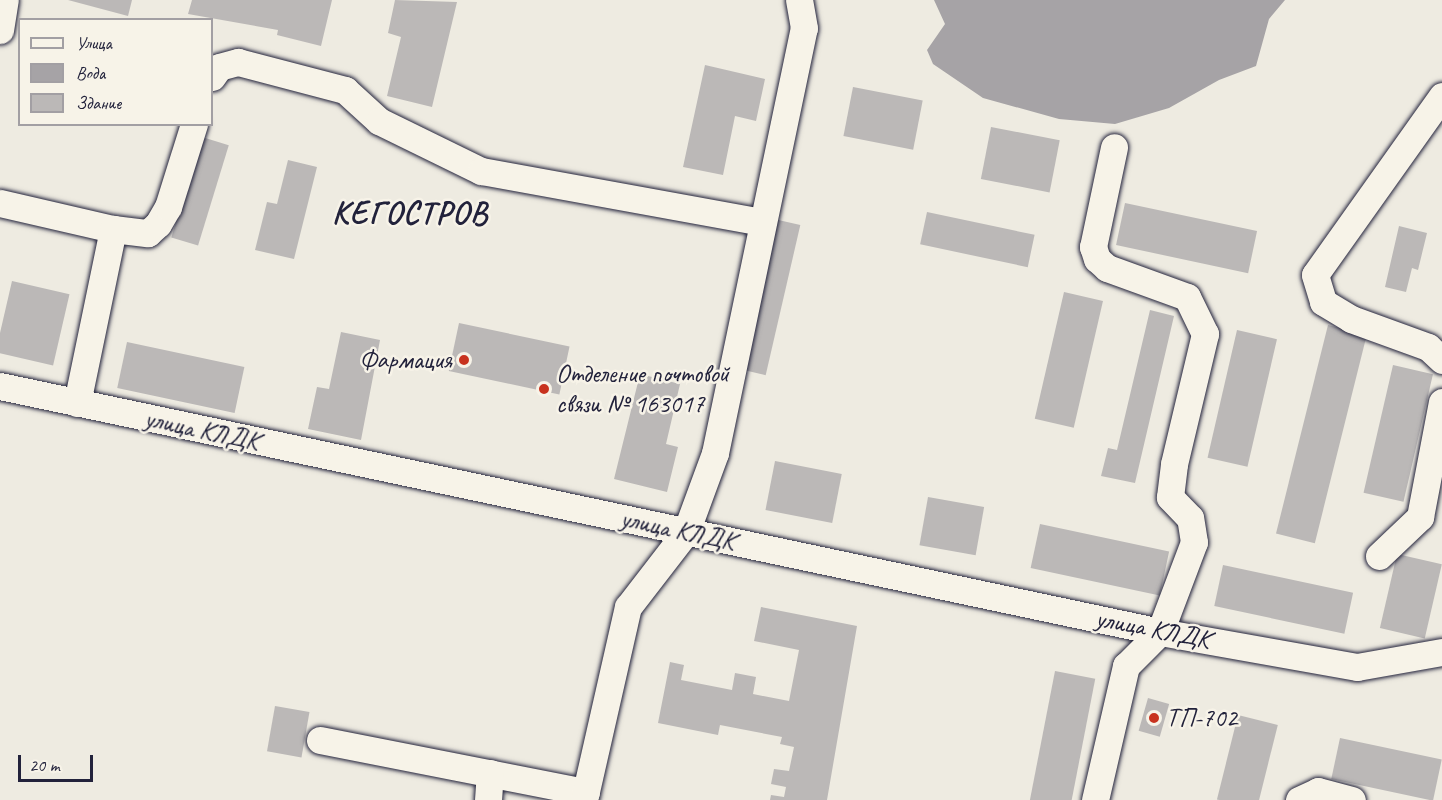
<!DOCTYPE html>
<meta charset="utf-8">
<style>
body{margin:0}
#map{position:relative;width:1442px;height:800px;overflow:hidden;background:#eeebe1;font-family:Caveat,sans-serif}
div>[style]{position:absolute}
.water>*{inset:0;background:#a6a3a6}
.building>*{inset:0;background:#bbb8b7;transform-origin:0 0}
.roads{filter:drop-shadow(0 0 2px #22223b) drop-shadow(0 0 2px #22223b)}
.minor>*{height:27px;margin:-13.5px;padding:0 13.5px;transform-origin:13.5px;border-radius:13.5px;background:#f7f3e8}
.dots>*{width:16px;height:16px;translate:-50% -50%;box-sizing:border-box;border:3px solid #f7f3e8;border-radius:50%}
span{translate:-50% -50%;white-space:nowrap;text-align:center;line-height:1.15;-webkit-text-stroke:5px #f7f3e8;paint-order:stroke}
.poi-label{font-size:26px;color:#22223b}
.right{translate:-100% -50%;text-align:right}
.left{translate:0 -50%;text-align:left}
.street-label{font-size:26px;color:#22223b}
.district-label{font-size:32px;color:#22223b;font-weight:700;letter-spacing:1.5px}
.legend{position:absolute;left:18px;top:18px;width:195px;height:108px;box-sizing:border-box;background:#f7f3e8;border:2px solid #a29fa3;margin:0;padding:8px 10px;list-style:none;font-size:18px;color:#22223b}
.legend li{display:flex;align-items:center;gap:12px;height:30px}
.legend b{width:30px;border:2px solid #a29fa3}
.scale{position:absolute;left:18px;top:755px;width:75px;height:27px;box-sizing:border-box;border:3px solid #22223b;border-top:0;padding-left:8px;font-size:18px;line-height:21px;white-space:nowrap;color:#22223b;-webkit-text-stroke:4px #f7f3e8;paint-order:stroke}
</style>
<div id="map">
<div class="water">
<div style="clip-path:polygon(934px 0,1285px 0,1269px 19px,1256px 66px,1219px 80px,1169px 108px,1115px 124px,1059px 119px,983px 98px,933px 64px,927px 50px,945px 24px)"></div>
</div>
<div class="building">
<div style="clip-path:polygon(68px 0,132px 0,128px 16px)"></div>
<div style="clip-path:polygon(192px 0,332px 0,321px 46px,277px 35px,278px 30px,188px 14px)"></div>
<div style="clip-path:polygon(395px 0,457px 2px,432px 107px,387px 96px,401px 37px,388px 33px)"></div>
<div style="clip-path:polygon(705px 65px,765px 79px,756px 121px,735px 116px,723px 175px,683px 167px)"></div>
<div style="left:853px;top:87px;width:71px;height:50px;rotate:11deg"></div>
<div style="left:991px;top:127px;width:70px;height:53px;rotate:11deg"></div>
<div style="left:202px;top:137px;width:28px;height:105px;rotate:17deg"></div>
<div style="clip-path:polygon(288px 160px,317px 167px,294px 259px,255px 250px,267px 202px,277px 204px)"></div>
<div style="left:1125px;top:203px;width:135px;height:43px;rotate:12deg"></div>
<div style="left:927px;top:212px;width:110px;height:33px;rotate:12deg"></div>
<div style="left:774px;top:219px;width:27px;height:154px;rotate:13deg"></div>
<div style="clip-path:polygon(1399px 226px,1427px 233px,1418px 270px,1412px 268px,1406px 292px,1385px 287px)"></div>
<div style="left:12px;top:281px;width:59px;height:73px;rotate:13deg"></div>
<div style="left:1064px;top:292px;width:40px;height:130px;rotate:13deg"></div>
<div style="clip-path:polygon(1150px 310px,1174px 316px,1135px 483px,1101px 476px,1108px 448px,1117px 450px)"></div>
<div style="left:459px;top:323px;width:113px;height:49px;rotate:12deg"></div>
<div style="left:1328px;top:325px;width:40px;height:215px;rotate:14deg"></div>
<div style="left:1237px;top:330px;width:41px;height:131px;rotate:13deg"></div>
<div style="clip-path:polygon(341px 332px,380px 340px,361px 440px,308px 429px,317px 387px,329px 389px)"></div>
<div style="left:127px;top:342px;width:120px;height:47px;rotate:12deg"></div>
<div style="left:1393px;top:365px;width:41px;height:131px;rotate:13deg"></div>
<div style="clip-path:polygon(640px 374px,680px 384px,666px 444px,678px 447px,667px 492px,614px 479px)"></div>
<div style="left:775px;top:461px;width:68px;height:50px;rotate:11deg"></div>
<div style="left:928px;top:497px;width:57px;height:49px;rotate:10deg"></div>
<div style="left:1040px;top:524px;width:132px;height:45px;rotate:12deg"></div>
<div style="left:1397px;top:554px;width:46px;height:76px;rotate:13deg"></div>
<div style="left:1223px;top:565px;width:133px;height:42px;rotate:12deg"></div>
<div style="clip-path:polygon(761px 607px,857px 626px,827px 800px,770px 800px,771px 795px,784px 797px,786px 787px,771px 784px,774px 769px,789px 771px,794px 747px,780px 744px,782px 737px,720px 725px,718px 735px,658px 723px,670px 662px,684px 665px,681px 680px,732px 690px,735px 673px,756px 677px,753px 694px,789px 701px,799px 650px,754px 641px)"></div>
<div style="left:1055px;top:671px;width:41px;height:132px;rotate:11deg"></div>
<div style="left:1148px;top:698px;width:22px;height:34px;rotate:16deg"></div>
<div style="left:275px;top:706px;width:35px;height:46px;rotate:10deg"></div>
<div style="left:1238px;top:715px;width:41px;height:87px;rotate:14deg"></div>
<div style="left:1340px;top:738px;width:104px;height:42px;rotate:12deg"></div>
</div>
<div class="roads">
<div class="minor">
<div style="left:0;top:30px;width:30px;rotate:-81deg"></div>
<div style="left:212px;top:77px;width:12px;rotate:-55deg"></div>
<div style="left:219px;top:67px;width:20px;rotate:-15deg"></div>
<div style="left:238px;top:62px;width:111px;rotate:14.7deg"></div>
<div style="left:345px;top:90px;width:46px;rotate:42.4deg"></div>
<div style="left:379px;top:121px;width:114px;rotate:26.1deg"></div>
<div style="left:481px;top:171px;width:286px;rotate:10.3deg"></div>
<div style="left:1442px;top:96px;width:219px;rotate:125.4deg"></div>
<div style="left:1315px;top:275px;width:28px;rotate:73deg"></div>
<div style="left:1323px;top:302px;width:33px;rotate:31deg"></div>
<div style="left:1351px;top:319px;width:82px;rotate:20deg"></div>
<div style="left:1428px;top:347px;width:19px;rotate:43deg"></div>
<div style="left:0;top:203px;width:116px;rotate:13deg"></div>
<div style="left:0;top:386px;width:1186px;rotate:11.97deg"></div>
<div style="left:1160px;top:632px;width:200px;rotate:10.1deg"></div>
<div style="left:1357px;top:667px;width:86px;rotate:-10deg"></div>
<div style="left:77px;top:403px;width:178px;rotate:-78.3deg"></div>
<div style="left:113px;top:229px;width:35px;rotate:7deg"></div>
<div style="left:148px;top:233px;width:13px;rotate:-42deg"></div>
<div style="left:158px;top:224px;width:20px;rotate:-60deg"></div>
<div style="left:168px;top:207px;width:87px;rotate:-72.6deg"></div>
<div style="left:1379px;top:556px;width:57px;rotate:-43.6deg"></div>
<div style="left:1420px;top:517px;width:117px;rotate:-79.2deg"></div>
<div style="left:320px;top:740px;width:271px;rotate:11.1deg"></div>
<div style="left:488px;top:800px;width:27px;rotate:-86deg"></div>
<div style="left:584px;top:800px;width:198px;rotate:-77.2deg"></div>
<div style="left:628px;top:607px;width:95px;rotate:-52.3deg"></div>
<div style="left:686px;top:532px;width:84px;rotate:-69.8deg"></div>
<div style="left:715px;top:453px;width:434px;rotate:-78.2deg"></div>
<div style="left:804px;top:28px;width:28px;rotate:-100deg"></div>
<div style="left:1095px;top:800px;width:138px;rotate:-77deg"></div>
<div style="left:1126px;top:666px;width:48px;rotate:-45deg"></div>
<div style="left:1160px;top:632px;width:96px;rotate:-69.3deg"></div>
<div style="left:1194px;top:542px;width:24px;rotate:-99deg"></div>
<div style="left:1190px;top:518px;width:29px;rotate:-134deg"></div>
<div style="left:1170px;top:497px;width:33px;rotate:-83deg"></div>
<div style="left:1174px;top:464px;width:134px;rotate:-76.6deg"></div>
<div style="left:1205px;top:334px;width:41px;rotate:-115.9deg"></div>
<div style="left:1187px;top:297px;width:85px;rotate:-160.1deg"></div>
<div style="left:1107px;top:268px;width:13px;rotate:-138deg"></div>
<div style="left:1097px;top:259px;width:13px;rotate:-108deg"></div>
<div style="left:1093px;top:247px;width:102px;rotate:-78.1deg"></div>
<div style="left:1299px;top:800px;width:21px;rotate:-25deg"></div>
<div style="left:1318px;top:791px;width:35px;rotate:15deg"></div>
</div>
</div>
<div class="dots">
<div style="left:464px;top:360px;background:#c8321e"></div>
<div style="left:544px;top:389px;background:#c8321e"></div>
<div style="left:1154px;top:718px;background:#c8321e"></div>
</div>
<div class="poi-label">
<span class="right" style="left:452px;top:360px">Фармация</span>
<span class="left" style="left:556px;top:389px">Отделение почтовой<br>связи № 163017</span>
<span class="left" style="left:1166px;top:718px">ТП-702</span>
</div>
<div class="street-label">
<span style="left:202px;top:430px;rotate:12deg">улица КЛДК</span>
<span style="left:678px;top:530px;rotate:12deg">улица КЛДК</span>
<span style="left:1153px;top:629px;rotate:11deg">улица КЛДК</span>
</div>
<div class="district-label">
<span style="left:410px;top:213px">КЕГОСТРОВ</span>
</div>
<ul class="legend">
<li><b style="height:8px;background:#f7f3e8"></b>Улица</li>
<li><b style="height:16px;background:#a6a3a6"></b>Вода</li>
<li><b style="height:16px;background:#bbb8b7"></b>Здание</li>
</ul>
<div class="scale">20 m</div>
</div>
